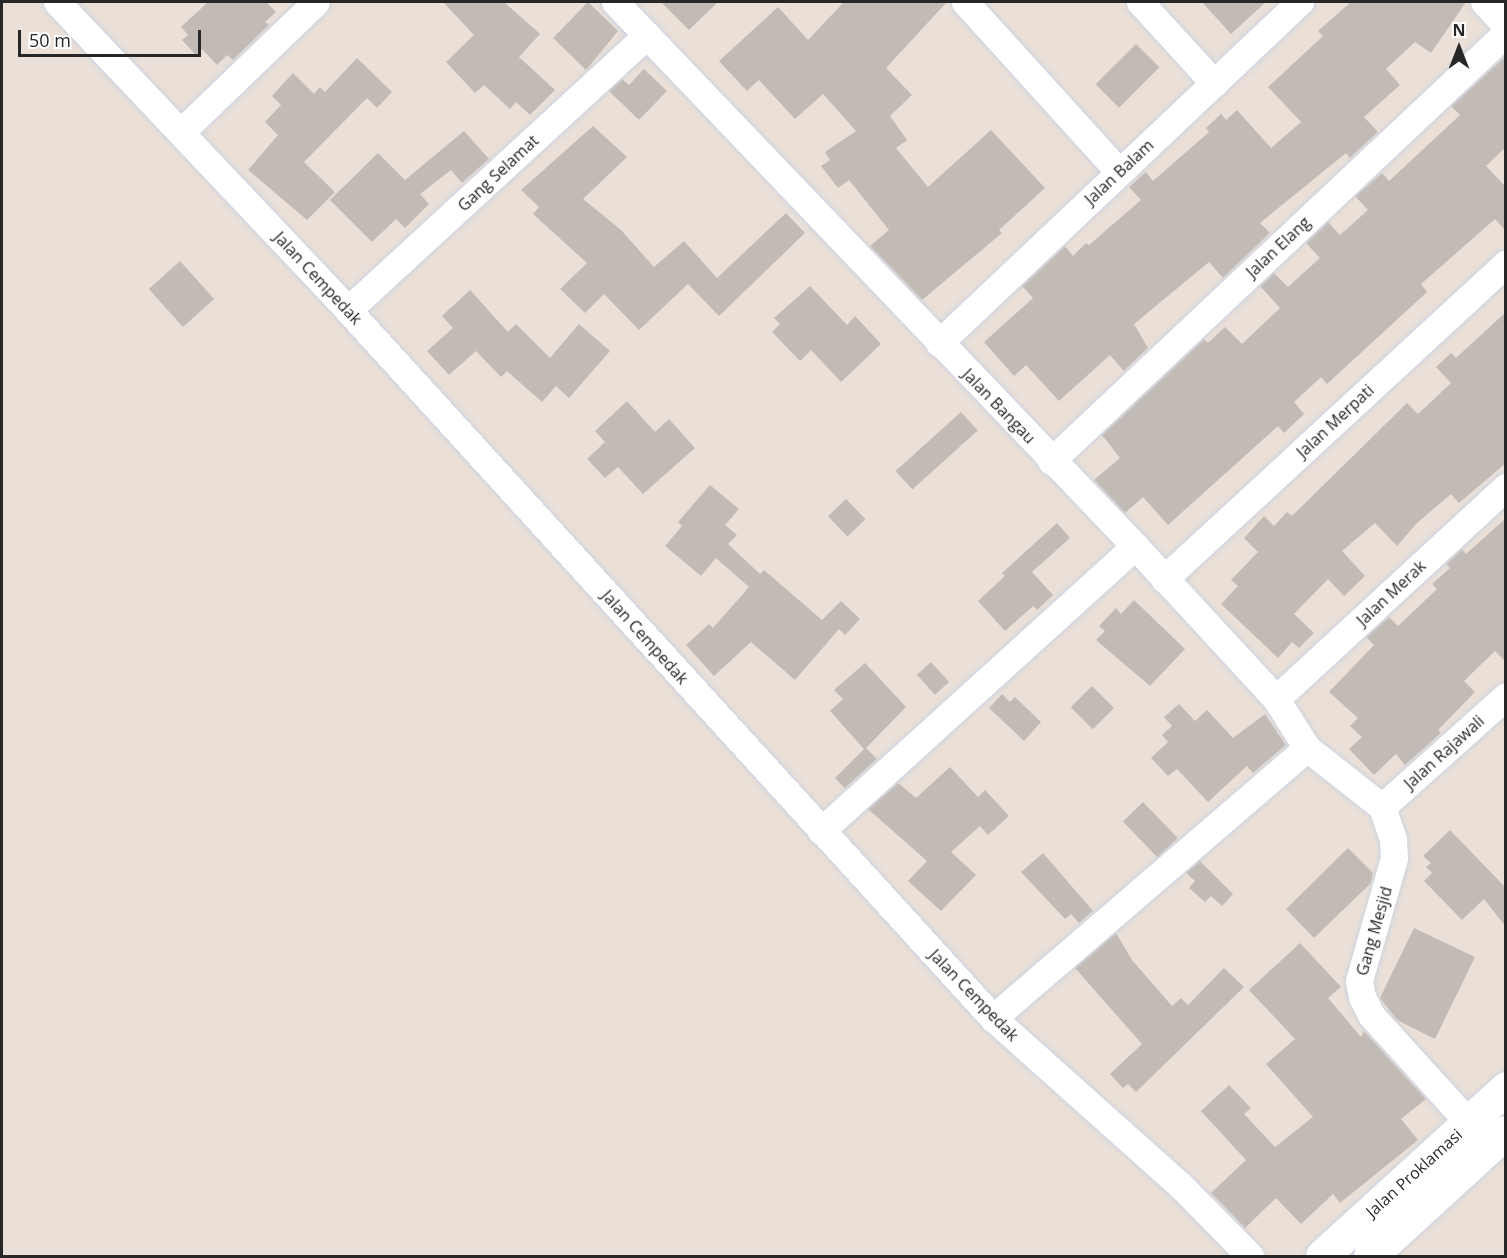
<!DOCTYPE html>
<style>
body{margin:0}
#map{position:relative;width:1507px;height:1258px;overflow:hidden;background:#eae0d7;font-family:"Open Sans",sans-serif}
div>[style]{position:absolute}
.building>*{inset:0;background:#c2bab4;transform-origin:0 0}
.roads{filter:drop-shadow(0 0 2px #cdd3e1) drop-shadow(0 0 2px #cdd3e1)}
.street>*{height:27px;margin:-13.5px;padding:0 13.5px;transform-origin:13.5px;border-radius:13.5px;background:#fff}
.secondary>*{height:33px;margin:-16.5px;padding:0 16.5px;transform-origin:16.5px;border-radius:16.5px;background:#fff}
span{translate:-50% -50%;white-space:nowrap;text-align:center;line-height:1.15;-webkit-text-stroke:4.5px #fff;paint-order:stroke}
.street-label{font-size:16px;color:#272727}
.frame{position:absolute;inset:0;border:3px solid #272727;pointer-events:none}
.north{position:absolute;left:1429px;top:18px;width:60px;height:60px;-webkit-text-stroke:4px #fff;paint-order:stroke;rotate:0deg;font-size:16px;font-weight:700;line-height:24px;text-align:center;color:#272727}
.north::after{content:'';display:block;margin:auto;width:21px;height:27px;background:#272727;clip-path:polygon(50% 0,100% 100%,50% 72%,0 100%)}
.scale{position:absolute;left:18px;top:30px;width:183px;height:27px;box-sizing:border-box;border:3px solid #272727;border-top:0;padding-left:8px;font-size:18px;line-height:21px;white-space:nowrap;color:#272727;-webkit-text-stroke:4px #fff;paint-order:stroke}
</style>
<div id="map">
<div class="building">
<div style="clip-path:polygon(208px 2px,266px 2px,276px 12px,265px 22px,269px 25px,233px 60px,227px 55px,217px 65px,202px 49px,196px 55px,182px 40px,188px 35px,181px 27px)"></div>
<div style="clip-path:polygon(443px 2px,504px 2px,540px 34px,519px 57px,555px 90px,530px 115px,516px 102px,510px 109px,484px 85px,475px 93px,446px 62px,474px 35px)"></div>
<div style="clip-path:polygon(588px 2px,618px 31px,586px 70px,583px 67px,593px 56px,583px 67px,553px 38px)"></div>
<div style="clip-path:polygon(661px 2px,718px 2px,689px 30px)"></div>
<div style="clip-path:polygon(844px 2px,947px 2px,886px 68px,912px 95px,890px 116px,907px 140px,896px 148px,928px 187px,991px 130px,1045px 188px,999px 230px,1002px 233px,922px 300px,870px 246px,889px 230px,849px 180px,838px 188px,821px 166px,830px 160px,825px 152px,856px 131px,823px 94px,795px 119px,759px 80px,747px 91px,719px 61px,778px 7px,808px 40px)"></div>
<div style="clip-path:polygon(1202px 2px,1266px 2px,1231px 34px)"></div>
<div style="clip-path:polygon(1351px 2px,1466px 2px,1431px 53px,1415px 42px,1386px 69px,1400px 85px,1364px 117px,1378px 132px,1350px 158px,1346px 153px,1260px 223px,1270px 233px,1223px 278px,1209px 262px,1134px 324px,1148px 348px,1124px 371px,1110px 355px,1059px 401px,1026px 365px,1014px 376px,984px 342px,1033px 298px,1022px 286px,1065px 246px,1073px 256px,1086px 243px,1089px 245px,1141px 200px,1129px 187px,1146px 172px,1153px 181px,1209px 132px,1206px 128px,1221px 114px,1226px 120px,1237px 110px,1271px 148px,1301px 122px,1268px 87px,1323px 36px,1318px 31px)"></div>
<div style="left:1136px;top:44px;width:33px;height:57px;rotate:45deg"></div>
<div style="clip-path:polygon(1506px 56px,1506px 147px,1486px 166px,1506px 187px,1506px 231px,1495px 219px,1421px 284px,1427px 292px,1327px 384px,1321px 377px,1294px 402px,1304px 414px,1284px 433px,1278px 426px,1168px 525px,1143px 497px,1125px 513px,1094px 480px,1120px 458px,1102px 435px,1204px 339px,1208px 343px,1225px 327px,1242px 344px,1280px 308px,1260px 286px,1274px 273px,1288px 287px,1320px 258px,1306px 243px,1328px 222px,1340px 235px,1368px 210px,1355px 196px,1382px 173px,1389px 181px,1460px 115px,1451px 106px)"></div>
<div style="clip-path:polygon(357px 58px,392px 92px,377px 108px,367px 98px,304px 162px,335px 192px,307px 220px,248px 170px,278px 135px,265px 122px,281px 105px,272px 96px,293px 73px,314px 94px,320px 87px,325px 92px)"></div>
<div style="clip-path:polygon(644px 69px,667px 91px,639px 120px,609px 91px,622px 79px,629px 85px)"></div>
<div style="clip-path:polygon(593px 126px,627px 157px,583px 199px,621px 230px,654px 267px,684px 241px,717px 278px,786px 213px,805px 233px,719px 316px,688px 284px,639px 330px,604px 294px,585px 313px,560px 289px,587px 263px,533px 214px,539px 207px,521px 190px)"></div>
<div style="clip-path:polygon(464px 131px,489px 159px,462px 183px,451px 170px,420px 194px,429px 204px,405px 228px,396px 219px,372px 242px,330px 200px,378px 153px,405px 180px)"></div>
<div style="left:180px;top:261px;width:51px;height:42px;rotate:48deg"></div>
<div style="clip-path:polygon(810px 286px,847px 325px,855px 316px,881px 344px,841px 382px,811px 350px,800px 361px,772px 332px,780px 324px,774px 318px)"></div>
<div style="clip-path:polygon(470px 290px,508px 332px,516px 324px,550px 358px,579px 324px,610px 351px,569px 398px,556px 386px,542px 402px,507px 371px,501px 377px,476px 351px,449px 375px,427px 351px,453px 328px,442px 316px)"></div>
<div style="clip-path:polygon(1506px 312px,1506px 463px,1459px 503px,1451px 494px,1417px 523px,1397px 546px,1375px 523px,1342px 551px,1365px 576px,1344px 596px,1328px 579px,1294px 614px,1314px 633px,1299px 648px,1292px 642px,1278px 658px,1221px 604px,1238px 586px,1231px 580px,1258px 552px,1244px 538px,1264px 516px,1274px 526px,1287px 512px,1292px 516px,1407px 403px,1418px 414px,1451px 383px,1436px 367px,1451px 353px,1456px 358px)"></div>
<div style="clip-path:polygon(627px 401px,655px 432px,669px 419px,695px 448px,643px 494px,618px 467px,605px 478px,587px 459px,605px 442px,595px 431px)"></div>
<div style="left:961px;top:412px;width:25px;height:88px;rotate:48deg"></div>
<div style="clip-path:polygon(710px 485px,739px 509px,725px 525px,737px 535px,728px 544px,760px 574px,764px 570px,822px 620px,841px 601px,860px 619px,845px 635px,839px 629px,795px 680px,751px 642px,714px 676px,686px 645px,709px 624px,713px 628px,749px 587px,716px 558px,701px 576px,665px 546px,682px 526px,678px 522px)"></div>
<div style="left:846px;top:499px;width:28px;height:25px;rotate:46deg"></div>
<div style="clip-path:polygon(1506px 518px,1506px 662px,1495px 651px,1464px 681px,1475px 692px,1438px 730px,1441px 733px,1405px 765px,1396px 754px,1374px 775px,1349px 749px,1362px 737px,1350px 726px,1358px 718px,1329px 692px,1374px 645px,1366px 637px,1389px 617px,1398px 626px,1437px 589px,1432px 584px,1450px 568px,1446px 564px,1462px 549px,1466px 554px)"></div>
<div style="clip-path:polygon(1057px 523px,1070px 538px,1032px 572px,1053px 595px,1037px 610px,1033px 606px,1005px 631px,978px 601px,1005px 576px,1002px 573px)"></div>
<div style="clip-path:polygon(1134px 600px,1185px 649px,1150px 686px,1096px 640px,1105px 631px,1099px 626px,1116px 608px,1121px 614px)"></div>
<div style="left:931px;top:662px;width:27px;height:19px;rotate:48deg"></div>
<div style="clip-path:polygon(865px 663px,906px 707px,866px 748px,877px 759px,845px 788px,835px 778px,864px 749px,830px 711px,843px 699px,834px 690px)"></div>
<div style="left:1092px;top:686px;width:31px;height:30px;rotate:45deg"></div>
<div style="clip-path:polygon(1002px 694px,1010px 702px,1015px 697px,1041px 722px,1024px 741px,989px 708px)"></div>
<div style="clip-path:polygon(1179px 704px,1195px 721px,1207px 710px,1233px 738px,1265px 714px,1286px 745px,1253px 773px,1247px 766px,1208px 802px,1177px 769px,1168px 776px,1151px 758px,1168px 742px,1162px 735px,1172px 726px,1164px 717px)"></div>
<div style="clip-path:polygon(950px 767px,978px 797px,985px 790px,1009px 816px,988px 835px,980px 826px,951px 852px,976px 875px,941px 911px,908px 881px,927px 861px,868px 809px,898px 783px,916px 798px)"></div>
<div style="left:1143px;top:802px;width:50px;height:28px;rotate:46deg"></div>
<div style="clip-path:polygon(1450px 830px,1506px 888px,1506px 927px,1484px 899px,1462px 920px,1424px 881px,1432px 873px,1426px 867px,1431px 863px,1423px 856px)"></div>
<div style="clip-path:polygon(1348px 848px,1373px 873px,1371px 883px,1314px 938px,1286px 909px)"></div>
<div style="clip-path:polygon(1043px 853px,1093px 911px,1079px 923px,1071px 914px,1065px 919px,1021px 872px)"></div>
<div style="clip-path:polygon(1200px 861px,1233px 894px,1222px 906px,1211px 896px,1205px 902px,1189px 888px,1195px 881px,1186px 873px)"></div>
<div style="clip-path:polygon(1414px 928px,1475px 957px,1435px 1039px,1397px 1020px,1380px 998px)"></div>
<div style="clip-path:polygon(1116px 933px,1132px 960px,1172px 1006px,1181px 998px,1188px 1005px,1224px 968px,1244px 987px,1136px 1092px,1128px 1084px,1123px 1088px,1110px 1074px,1142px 1044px,1075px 968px)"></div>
<div style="clip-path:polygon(1300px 943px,1341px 987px,1328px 998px,1361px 1037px,1364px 1031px,1426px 1099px,1401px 1119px,1418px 1140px,1340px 1203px,1333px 1194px,1301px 1224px,1276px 1198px,1245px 1228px,1211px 1193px,1246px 1160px,1201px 1111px,1229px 1085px,1251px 1108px,1244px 1114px,1275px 1147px,1313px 1117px,1266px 1064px,1295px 1039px,1249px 990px)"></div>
</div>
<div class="roads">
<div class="street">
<div style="left:57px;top:2px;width:424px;rotate:46.6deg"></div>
<div style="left:348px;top:310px;width:958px;rotate:47.67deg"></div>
<div style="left:993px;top:1018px;width:251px;rotate:41.8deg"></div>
<div style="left:1180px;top:1185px;width:100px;rotate:45.4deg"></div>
<div style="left:615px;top:2px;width:753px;rotate:46.29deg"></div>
<div style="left:1135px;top:546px;width:208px;rotate:47.3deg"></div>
<div style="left:1276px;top:699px;width:58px;rotate:57.7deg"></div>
<div style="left:1307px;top:748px;width:95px;rotate:38.2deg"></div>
<div style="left:965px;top:2px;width:229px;rotate:47.8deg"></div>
<div style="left:1140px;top:2px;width:110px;rotate:47.6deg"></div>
<div style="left:1484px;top:2px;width:33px;rotate:47deg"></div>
<div style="left:181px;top:132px;width:187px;rotate:-43.9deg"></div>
<div style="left:348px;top:310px;width:406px;rotate:-42.6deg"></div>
<div style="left:939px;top:343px;width:497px;rotate:-43.4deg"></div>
<div style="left:1051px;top:461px;width:625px;rotate:-43.25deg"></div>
<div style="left:1164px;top:579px;width:466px;rotate:-42.7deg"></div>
<div style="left:1276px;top:699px;width:313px;rotate:-42.7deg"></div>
<div style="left:1382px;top:807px;width:34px;rotate:71deg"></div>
<div style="left:1393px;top:839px;width:19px;rotate:87deg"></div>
<div style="left:1394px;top:858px;width:128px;rotate:105.9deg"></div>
<div style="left:1359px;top:981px;width:16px;rotate:79deg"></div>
<div style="left:1362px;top:997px;width:20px;rotate:63deg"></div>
<div style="left:1371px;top:1015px;width:146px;rotate:47.8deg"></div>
<div style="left:1382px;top:807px;width:166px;rotate:-41.8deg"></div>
<div style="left:821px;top:831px;width:424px;rotate:-42.2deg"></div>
<div style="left:993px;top:1018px;width:414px;rotate:-40.7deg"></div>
</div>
<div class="secondary">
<div style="left:1322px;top:1256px;width:249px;rotate:-42.4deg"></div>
<div style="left:1370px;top:1256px;width:184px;rotate:-42.4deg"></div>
</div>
</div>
<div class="street-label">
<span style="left:1119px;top:172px;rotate:-43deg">Jalan Balam</span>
<span style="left:498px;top:173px;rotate:-43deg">Gang Selamat</span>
<span style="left:1278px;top:247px;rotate:-43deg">Jalan Elang</span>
<span style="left:318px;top:278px;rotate:47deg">Jalan Cempedak</span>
<span style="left:999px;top:406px;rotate:46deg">Jalan Bangau</span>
<span style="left:1335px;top:421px;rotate:-43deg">Jalan Merpati</span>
<span style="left:1391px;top:593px;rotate:-43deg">Jalan Merak</span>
<span style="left:645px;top:637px;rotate:48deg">Jalan Cempedak</span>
<span style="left:1444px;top:752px;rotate:-42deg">Jalan Rajawali</span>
<span style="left:1374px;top:931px;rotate:-74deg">Gang Mesjid</span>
<span style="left:974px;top:995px;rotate:46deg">Jalan Cempedak</span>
<span style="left:1414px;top:1173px;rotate:-42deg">Jalan Proklamasi</span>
</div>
<div class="frame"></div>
<div class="north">N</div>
<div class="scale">50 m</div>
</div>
